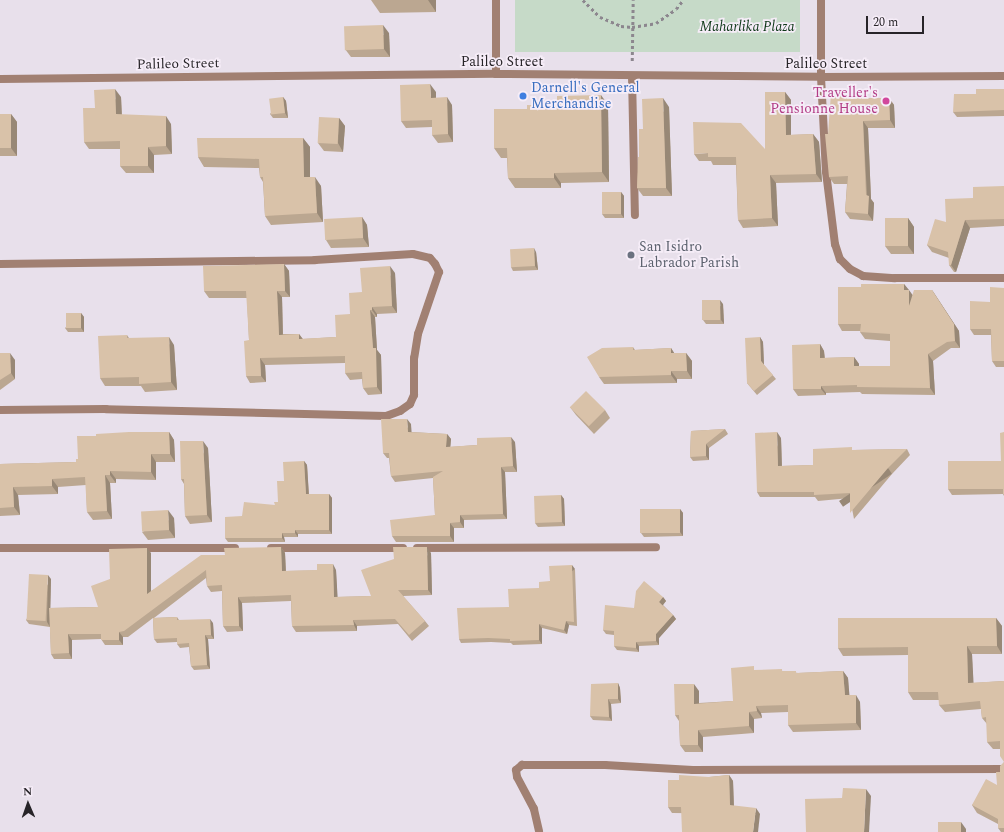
<!DOCTYPE html>
<style>
body{margin:0}
#map{position:relative;width:1004px;height:832px;overflow:hidden;background:#e8e0eb;font-family:Spectral,serif}
div>[style]{position:absolute}
.green>*{inset:0;background:#c6dac8;transform-origin:0 0}
.path>*{height:2.5px;margin-top:-1.25px;transform-origin:0;background:repeating-linear-gradient(90deg,#8c868e 0 3px,transparent 0 6px)}
.service>*{height:8px;margin:-4px;padding:0 4px;transform-origin:4px;border-radius:4px;background:#a18072}
.minor>*{height:8px;margin:-4px;padding:0 4px;transform-origin:4px;border-radius:4px;background:#a18072}
.wall>*{inset:0;background:#bba791}
.shaded-wall>*{inset:0;background:#988876;transform-origin:0 0}
.building>*{inset:0;background:#d9c2a9;transform-origin:0 0}
.dots>*{width:11px;height:11px;translate:-50% -50%;box-sizing:border-box;border:2px solid #f6edf8;border-radius:50%}
span{translate:-50% -50%;white-space:nowrap;text-align:center;line-height:1.15;-webkit-text-stroke:3.5px #f6edf8;paint-order:stroke}
.park-label{font-size:14px;color:#0e3818;font-style:italic}
.street-label{font-size:14px;color:#272428}
.shop-label{font-size:14px;color:#366cbe}
.left{translate:0 -50%;text-align:left}
.hotel-label{font-size:14px;color:#b23c85}
.right{translate:-100% -50%;text-align:right}
.worship-label{font-size:14px;color:#5b616d}
.north{position:absolute;left:8px;top:784px;width:40px;height:40px;-webkit-text-stroke:3px #f6edf8;paint-order:stroke;rotate:358deg;font-size:11px;font-weight:700;line-height:16px;text-align:center;color:#272428}
.north::after{content:'';display:block;margin:auto;width:14px;height:18px;background:#272428;clip-path:polygon(50% 0,100% 100%,50% 72%,0 100%)}
.scale{position:absolute;left:866px;top:16px;width:58px;height:18px;box-sizing:border-box;border:2px solid #272428;border-top:0;padding-left:5px;font-size:12px;line-height:14px;white-space:nowrap;color:#272428;-webkit-text-stroke:3px #f6edf8;paint-order:stroke}
</style>
<div id="map">
<div class="green">
<div style="left:515px;top:0;width:285px;height:52px"></div>
</div>
<div class="path">
<div style="left:583px;top:0;width:24px;rotate:45deg"></div>
<div style="left:600px;top:17px;width:23px;rotate:23deg"></div>
<div style="left:621px;top:26px;width:11px;rotate:5deg"></div>
<div style="left:632px;top:27px;width:24px;rotate:-9deg"></div>
<div style="left:656px;top:23px;width:24px;rotate:-35deg"></div>
<div style="left:676px;top:9px;width:11px;rotate:-52deg"></div>
<div style="left:632px;top:61px;width:61px;rotate:-89.1deg"></div>
</div>
<div class="service">
<div style="left:632px;top:76px;width:139px;rotate:88.8deg"></div>
</div>
<div class="minor">
<div style="left:821px;top:0;width:77px;rotate:90deg"></div>
<div style="left:821px;top:77px;width:95px;rotate:87deg"></div>
<div style="left:826px;top:172px;width:73px;rotate:82.9deg"></div>
<div style="left:835px;top:244px;width:16px;rotate:72deg"></div>
<div style="left:840px;top:259px;width:14px;rotate:45deg"></div>
<div style="left:850px;top:269px;width:15px;rotate:28deg"></div>
<div style="left:863px;top:276px;width:32px;rotate:4deg"></div>
<div style="left:895px;top:278px;width:109px"></div>
<div style="left:496px;top:74px;width:74px;rotate:-90deg"></div>
<div style="left:0;top:79px;width:496px;rotate:-0.6deg"></div>
<div style="left:496px;top:74px;width:325px;rotate:0.5deg"></div>
<div style="left:821px;top:77px;width:183px;rotate:-0.3deg"></div>
<div style="left:0;top:264px;width:315px;rotate:-0.7deg"></div>
<div style="left:315px;top:260px;width:98px;rotate:-3.5deg"></div>
<div style="left:413px;top:254px;width:17px;rotate:13deg"></div>
<div style="left:430px;top:258px;width:8px;rotate:50deg"></div>
<div style="left:435px;top:264px;width:9px;rotate:63deg"></div>
<div style="left:439px;top:272px;width:65px;rotate:108.7deg"></div>
<div style="left:418px;top:334px;width:24px;rotate:99deg"></div>
<div style="left:414px;top:358px;width:37px;rotate:90deg"></div>
<div style="left:414px;top:395px;width:10px;rotate:114deg"></div>
<div style="left:410px;top:404px;width:12px;rotate:145deg"></div>
<div style="left:400px;top:411px;width:15px;rotate:160deg"></div>
<div style="left:386px;top:416px;width:280px;rotate:-178.6deg"></div>
<div style="left:106px;top:409px;width:106px;rotate:179.5deg"></div>
<div style="left:0;top:548px;width:235px"></div>
<div style="left:271px;top:548px;width:132px"></div>
<div style="left:417px;top:548px;width:239px;rotate:-0.2deg"></div>
<div style="left:539px;top:831px;width:23px;rotate:-103deg"></div>
<div style="left:534px;top:809px;width:36px;rotate:-118deg"></div>
<div style="left:517px;top:777px;width:7px;rotate:-98deg"></div>
<div style="left:516px;top:770px;width:8px;rotate:-40deg"></div>
<div style="left:522px;top:765px;width:83px"></div>
<div style="left:605px;top:765px;width:88px;rotate:3.3deg"></div>
<div style="left:693px;top:770px;width:311px;rotate:-0.2deg"></div>
</div>
<div class="wall">
<div style="clip-path:polygon(371px 0,436px 0,436px 12px,380px 13px)"></div>
<div style="clip-path:polygon(389px 33px,390px 57px,351px 57px,345px 49px)"></div>
<div style="clip-path:polygon(1004px 89px,1004px 116px,957px 117px,953px 112px,976px 94px)"></div>
<div style="clip-path:polygon(436px 92px,436px 98px,452px 105px,453px 142px,438px 143px,432px 135px,432px 127px,406px 128px,401px 121px)"></div>
<div style="clip-path:polygon(785px 92px,791px 100px,791px 135px,813px 134px,819px 142px,822px 182px,776px 183px,778px 226px,743px 228px,738px 220px,736px 165px,713px 165px,711px 161px,699px 161px,694px 154px,765px 149px)"></div>
<div style="clip-path:polygon(857px 95px,859px 98px,889px 98px,894px 105px,895px 128px,868px 128px,871px 199px,874px 203px,873px 221px,850px 219px,845px 212px,847px 184px,834px 184px,829px 177px,828px 134px)"></div>
<div style="clip-path:polygon(121px 97px,122px 115px,171px 124px,172px 154px,154px 155px,154px 173px,126px 173px,120px 166px,120px 149px,89px 149px,84px 142px,95px 108px)"></div>
<div style="clip-path:polygon(283px 97px,286px 101px,288px 118px,273px 118px,270px 114px)"></div>
<div style="clip-path:polygon(608px 105px,609px 182px,561px 183px,561px 188px,515px 188px,508px 178px,507px 158px,501px 158px,494px 148px,527px 109px,557px 106px)"></div>
<div style="clip-path:polygon(669px 107px,672px 196px,643px 196px,637px 188px,639px 157px,643px 129px)"></div>
<div style="clip-path:polygon(0 114px,11px 114px,17px 122px,17px 156px,0 156px)"></div>
<div style="clip-path:polygon(339px 118px,345px 126px,343px 152px,324px 151px,318px 143px)"></div>
<div style="clip-path:polygon(303px 138px,310px 147px,310px 177px,321px 186px,323px 222px,271px 225px,265px 216px,263px 182px,260px 177px,259px 168px,204px 167px,198px 157px)"></div>
<div style="clip-path:polygon(1004px 186px,1004px 226px,970px 228px,956px 272px,954px 272px,949px 265px,949px 258px,932px 252px,927px 245px,946px 222px,973px 198px)"></div>
<div style="clip-path:polygon(621px 192px,624px 196px,624px 218px,605px 218px,602px 214px)"></div>
<div style="clip-path:polygon(362px 217px,367px 225px,369px 247px,331px 248px,326px 240px)"></div>
<div style="clip-path:polygon(908px 218px,914px 227px,914px 254px,891px 254px,885px 246px)"></div>
<div style="clip-path:polygon(536px 252px,538px 270px,513px 271px,511px 267px)"></div>
<div style="clip-path:polygon(284px 264px,289px 271px,290px 297px,282px 297px,283px 334px,299px 334px,303px 339px,336px 337px,350px 314px,362px 292px,395px 273px,397px 313px,377px 314px,377px 317px,375px 317px,377px 350px,381px 355px,382px 394px,368px 395px,363px 388px,362px 379px,350px 380px,345px 373px,345px 363px,265px 365px,266px 382px,250px 383px,246px 376px,249px 340px,247px 298px,209px 298px,204px 291px)"></div>
<div style="clip-path:polygon(904px 284px,912px 295px,932px 290px,959px 331px,960px 348px,951px 348px,933px 361px,935px 395px,862px 394px,860px 392px,826px 393px,826px 395px,798px 396px,793px 389px,820px 344px,824px 351px,825px 358px,854px 357px,859px 364px,859px 366px,890px 366px,890px 341px,865px 339px,860px 332px,860px 331px,842px 331px,838px 324px,861px 287px)"></div>
<div style="clip-path:polygon(1004px 288px,1004px 367px,996px 367px,992px 361px,991px 335px,974px 335px,970px 329px,990px 302px)"></div>
<div style="clip-path:polygon(723px 304px,724px 324px,706px 324px,703px 320px)"></div>
<div style="clip-path:polygon(81px 313px,84px 317px,84px 332px,68px 332px,65px 328px)"></div>
<div style="clip-path:polygon(127px 335px,129px 338px,174px 345px,177px 390px,145px 392px,141px 386px,105px 386px,100px 378px)"></div>
<div style="clip-path:polygon(760px 337px,763px 342px,764px 365px,776px 379px,757px 395px,747px 383px)"></div>
<div style="clip-path:polygon(633px 347px,635px 350px,671px 348px,674px 353px,686px 353px,692px 361px,692px 379px,677px 379px,677px 383px,604px 384px,599px 377px)"></div>
<div style="clip-path:polygon(0 353px,15px 360px,15px 379px,0 390px)"></div>
<div style="clip-path:polygon(570px 407px,605px 410px,610px 418px,594px 434px,576px 415px)"></div>
<div style="clip-path:polygon(411px 424px,411px 432px,447px 434px,451px 439px,450px 447px,515px 442px,517px 472px,505px 472px,507px 519px,464px 520px,464px 528px,454px 528px,454px 542px,396px 542px,392px 536px,435px 515px,433px 478px,395px 482px,391px 476px,389px 458px,387px 458px,383px 453px)"></div>
<div style="clip-path:polygon(725px 429px,728px 434px,709px 448px,709px 460px,693px 461px,690px 457px,691px 431px)"></div>
<div style="clip-path:polygon(169px 432px,174px 440px,175px 462px,156px 462px,156px 480px,116px 479px,116px 483px,110px 483px,112px 519px,93px 520px,87px 512px,86px 485px,58px 487px,58px 494px,18px 495px,20px 515px,0 516px,0 464px,76px 462px,96px 436px)"></div>
<div style="clip-path:polygon(1004px 432px,1004px 496px,1003px 494px,952px 495px,948px 489px,1001px 461px)"></div>
<div style="clip-path:polygon(781px 438px,782px 466px,813px 465px,854px 450px,907px 449px,910px 455px,892px 474px,854px 519px,850px 498px,818px 501px,815px 497px,760px 497px,757px 492px)"></div>
<div style="clip-path:polygon(208px 448px,212px 522px,190px 524px,185px 516px,184px 484px,181px 479px)"></div>
<div style="clip-path:polygon(304px 461px,307px 465px,309px 494px,329px 494px,332px 498px,332px 534px,298px 534px,298px 537px,284px 537px,285px 542px,228px 542px,225px 538px,242px 516px,275px 505px,278px 502px,284px 481px)"></div>
<div style="clip-path:polygon(561px 495px,564px 499px,565px 526px,538px 527px,535px 523px)"></div>
<div style="clip-path:polygon(680px 509px,683px 513px,683px 536px,644px 537px,641px 533px)"></div>
<div style="clip-path:polygon(174px 518px,175px 538px,148px 540px,142px 532px)"></div>
<div style="clip-path:polygon(281px 547px,285px 553px,286px 571px,336px 570px,337px 597px,371px 596px,431px 553px,432px 595px,403px 596px,425px 621px,429px 626px,412px 641px,398px 624px,357px 626px,357px 631px,296px 632px,292px 626px,291px 601px,242px 603px,243px 631px,227px 632px,223px 626px,222px 591px,211px 592px,207px 586px,206px 578px,154px 618px,177px 617px,179px 620px,213px 623px,214px 639px,208px 639px,210px 669px,194px 670px,191px 666px,189px 647px,180px 648px,177px 644px,177px 642px,157px 643px,154px 639px,153px 618px,128px 637px,123px 637px,123px 645px,105px 645px,101px 639px,72px 640px,72px 659px,54px 659px,51px 654px,50px 627px,29px 624px,26px 620px,51px 579px,50px 608px,98px 607px,110px 579px,151px 553px,151px 591px,225px 555px)"></div>
<div style="clip-path:polygon(575px 569px,577px 626px,569px 625px,567px 634px,542px 628px,542px 644px,513px 645px,511px 643px,491px 642px,461px 643px,459px 639px,539px 588px,550px 581px)"></div>
<div style="clip-path:polygon(663px 597px,666px 601px,663px 605px,673px 615px,676px 619px,659px 638px,659px 645px,639px 646px,639px 652px,617px 650px,614px 646px,614px 635px,606px 634px,603px 630px,634px 608px)"></div>
<div style="clip-path:polygon(996px 618px,1002px 626px,1002px 654px,972px 654px,973px 683px,1004px 681px,1000px 749px,993px 749px,987px 742px,987px 724px,982px 718px,981px 709px,945px 712px,939px 705px,939px 700px,913px 700px,908px 692px,908px 655px,843px 656px,838px 648px)"></div>
<div style="clip-path:polygon(757px 670px,784px 671px,798px 673px,843px 671px,848px 678px,849px 695px,860px 702px,861px 730px,793px 732px,788px 725px,788px 712px,761px 713px,762px 718px,754px 719px,754px 733px,703px 737px,703px 752px,685px 752px,680px 745px,679px 721px,675px 715px,699px 691px,699px 703px,733px 701px)"></div>
<div style="clip-path:polygon(618px 683px,620px 688px,621px 703px,611px 704px,612px 721px,593px 720px,590px 716px)"></div>
<div style="clip-path:polygon(1004px 762px,1004px 832px,1001px 832px,998px 828px,998px 824px,977px 813px,972px 805px,997px 785px,1000px 772px)"></div>
<div style="clip-path:polygon(729px 775px,733px 781px,734px 806px,760px 814px,672px 813px,668px 807px,679px 780px)"></div>
</div>
<div class="shaded-wall">
<div style="clip-path:polygon(428px 0,436px 0,436px 12px)"></div>
<div style="clip-path:polygon(383px 25px,389px 33px,390px 57px,384px 49px)"></div>
<div style="clip-path:polygon(430px 84px,436px 92px,436px 105px,431px 98px)"></div>
<div style="clip-path:polygon(115px 89px,121px 97px,122px 122px,116px 114px)"></div>
<div style="clip-path:polygon(785px 92px,791px 100px,791px 143px,786px 135px)"></div>
<div style="clip-path:polygon(601px 95px,608px 105px,609px 182px,602px 172px)"></div>
<div style="clip-path:polygon(283px 97px,286px 101px,288px 118px,285px 113px)"></div>
<div style="clip-path:polygon(447px 97px,452px 105px,453px 142px,448px 134px)"></div>
<div style="clip-path:polygon(663px 98px,669px 107px,672px 196px,666px 188px)"></div>
<div style="clip-path:polygon(889px 98px,894px 105px,895px 128px,890px 120px)"></div>
<div style="clip-path:polygon(11px 114px,17px 122px,17px 156px,11px 148px)"></div>
<div style="clip-path:polygon(166px 116px,171px 124px,172px 154px,166px 146px)"></div>
<div style="clip-path:polygon(339px 118px,345px 126px,343px 152px,338px 143px)"></div>
<div style="clip-path:polygon(863px 121px,868px 128px,871px 199px,874px 203px,873px 221px,868px 214px)"></div>
<div style="clip-path:polygon(813px 134px,819px 142px,822px 182px,816px 174px)"></div>
<div style="clip-path:polygon(303px 138px,310px 147px,310px 186px,304px 177px)"></div>
<div style="clip-path:polygon(148px 147px,154px 155px,154px 173px,148px 166px)"></div>
<div style="clip-path:polygon(554px 173px,561px 183px,561px 188px,554px 178px)"></div>
<div style="clip-path:polygon(770px 175px,776px 183px,778px 226px,772px 218px)"></div>
<div style="clip-path:polygon(315px 177px,321px 186px,323px 222px,317px 213px)"></div>
<div style="clip-path:polygon(621px 192px,624px 196px,624px 218px,621px 214px)"></div>
<div style="clip-path:polygon(362px 217px,367px 225px,369px 247px,363px 238px)"></div>
<div style="clip-path:polygon(908px 218px,914px 227px,914px 254px,908px 246px)"></div>
<div style="clip-path:polygon(965px 220px,970px 228px,956px 272px,951px 265px)"></div>
<div style="clip-path:polygon(534px 248px,536px 252px,538px 270px,535px 266px)"></div>
<div style="clip-path:polygon(284px 264px,289px 271px,290px 297px,285px 291px)"></div>
<div style="clip-path:polygon(390px 266px,395px 273px,397px 313px,392px 306px)"></div>
<div style="clip-path:polygon(904px 284px,909px 290px,904px 290px)"></div>
<div style="clip-path:polygon(909px 290px,914px 297px,909px 306px)"></div>
<div style="clip-path:polygon(932px 290px,959px 331px,960px 348px,955px 341px)"></div>
<div style="clip-path:polygon(277px 291px,282px 297px,283px 341px,279px 335px)"></div>
<div style="clip-path:polygon(720px 300px,723px 304px,724px 324px,721px 320px)"></div>
<div style="clip-path:polygon(372px 307px,377px 314px,377px 317px,372px 310px)"></div>
<div style="clip-path:polygon(370px 310px,375px 317px,377px 350px,381px 355px,382px 394px,377px 387px,373px 348px)"></div>
<div style="clip-path:polygon(81px 313px,84px 317px,84px 332px,81px 328px)"></div>
<div style="clip-path:polygon(299px 334px,304px 341px,299px 339px)"></div>
<div style="clip-path:polygon(169px 337px,174px 345px,177px 390px,171px 382px)"></div>
<div style="clip-path:polygon(760px 337px,763px 342px,764px 366px,761px 361px)"></div>
<div style="clip-path:polygon(820px 344px,824px 351px,825px 365px,820px 358px)"></div>
<div style="clip-path:polygon(671px 348px,676px 356px,671px 353px)"></div>
<div style="clip-path:polygon(10px 353px,15px 360px,15px 379px,11px 373px)"></div>
<div style="clip-path:polygon(686px 353px,692px 361px,692px 379px,687px 371px)"></div>
<div style="clip-path:polygon(928px 354px,933px 361px,935px 395px,930px 388px)"></div>
<div style="clip-path:polygon(854px 357px,859px 364px,859px 373px,854px 366px)"></div>
<div style="clip-path:polygon(260px 358px,265px 365px,266px 382px,261px 376px)"></div>
<div style="clip-path:polygon(671px 371px,677px 379px,677px 383px,671px 375px)"></div>
<div style="clip-path:polygon(821px 386px,826px 393px,826px 395px,821px 389px)"></div>
<div style="clip-path:polygon(407px 419px,411px 424px,412px 438px,408px 432px)"></div>
<div style="clip-path:polygon(169px 432px,174px 440px,175px 462px,170px 454px)"></div>
<div style="clip-path:polygon(777px 432px,781px 438px,782px 472px,778px 466px)"></div>
<div style="clip-path:polygon(447px 434px,451px 439px,450px 452px,446px 447px)"></div>
<div style="clip-path:polygon(511px 437px,515px 442px,517px 472px,513px 466px)"></div>
<div style="clip-path:polygon(203px 441px,208px 448px,212px 522px,207px 515px)"></div>
<div style="clip-path:polygon(706px 444px,709px 448px,709px 460px,706px 456px)"></div>
<div style="clip-path:polygon(151px 454px,156px 462px,156px 480px,151px 472px)"></div>
<div style="clip-path:polygon(304px 461px,307px 465px,309px 498px,306px 494px)"></div>
<div style="clip-path:polygon(501px 467px,505px 472px,507px 519px,503px 514px)"></div>
<div style="left:888px;top:468px;width:7px;height:59px;rotate:56deg"></div>
<div style="clip-path:polygon(110px 471px,116px 479px,116px 483px,110px 475px)"></div>
<div style="clip-path:polygon(105px 475px,110px 483px,112px 519px,107px 511px)"></div>
<div style="clip-path:polygon(52px 479px,58px 487px,58px 494px,52px 486px)"></div>
<div style="clip-path:polygon(13px 487px,18px 495px,20px 515px,14px 507px)"></div>
<div style="clip-path:polygon(329px 494px,332px 498px,332px 534px,329px 530px)"></div>
<div style="clip-path:polygon(561px 495px,564px 499px,565px 526px,562px 522px)"></div>
<div style="clip-path:polygon(680px 509px,683px 513px,683px 536px,680px 532px)"></div>
<div style="clip-path:polygon(168px 510px,174px 518px,175px 538px,169px 530px)"></div>
<div style="clip-path:polygon(460px 515px,464px 520px,464px 528px,460px 522px)"></div>
<div style="clip-path:polygon(450px 523px,454px 528px,454px 542px,450px 536px)"></div>
<div style="clip-path:polygon(295px 530px,298px 534px,298px 537px,295px 533px)"></div>
<div style="clip-path:polygon(282px 533px,284px 537px,285px 542px,282px 538px)"></div>
<div style="clip-path:polygon(281px 547px,285px 553px,286px 576px,282px 571px)"></div>
<div style="clip-path:polygon(427px 547px,431px 553px,432px 595px,428px 590px)"></div>
<div style="clip-path:polygon(147px 548px,151px 553px,151px 600px,147px 594px)"></div>
<div style="clip-path:polygon(333px 564px,336px 570px,338px 603px,334px 597px)"></div>
<div style="left:572px;top:565px;width:5px;height:57px;rotate:53deg"></div>
<div style="clip-path:polygon(48px 575px,51px 579px,50px 627px,47px 622px)"></div>
<div style="clip-path:polygon(238px 597px,242px 603px,243px 631px,239px 626px)"></div>
<div style="clip-path:polygon(663px 597px,666px 601px,662px 606px,659px 602px)"></div>
<div style="clip-path:polygon(673px 615px,676px 619px,659px 638px,659px 645px,656px 641px,656px 634px)"></div>
<div style="clip-path:polygon(996px 618px,1002px 626px,1002px 654px,997px 646px)"></div>
<div style="clip-path:polygon(210px 619px,213px 623px,214px 639px,211px 635px)"></div>
<div style="clip-path:polygon(353px 620px,357px 626px,357px 631px,354px 625px)"></div>
<div style="clip-path:polygon(566px 621px,569px 625px,567px 634px,564px 630px)"></div>
<div style="clip-path:polygon(539px 624px,542px 628px,542px 644px,539px 640px)"></div>
<div style="clip-path:polygon(119px 632px,123px 637px,123px 645px,119px 640px)"></div>
<div style="clip-path:polygon(68px 634px,72px 640px,72px 659px,69px 653px)"></div>
<div style="clip-path:polygon(205px 635px,208px 639px,210px 669px,207px 665px)"></div>
<div style="clip-path:polygon(636px 642px,639px 646px,639px 652px,636px 648px)"></div>
<div style="clip-path:polygon(967px 646px,972px 654px,974px 691px,968px 683px)"></div>
<div style="clip-path:polygon(843px 671px,848px 678px,850px 702px,845px 695px)"></div>
<div style="clip-path:polygon(618px 683px,620px 688px,621px 703px,618px 699px)"></div>
<div style="clip-path:polygon(694px 684px,699px 691px,699px 711px,694px 704px)"></div>
<div style="clip-path:polygon(856px 695px,860px 702px,861px 730px,856px 723px)"></div>
<div style="clip-path:polygon(608px 699px,611px 704px,612px 721px,609px 717px)"></div>
<div style="clip-path:polygon(756px 706px,761px 713px,762px 718px,757px 711px)"></div>
<div style="clip-path:polygon(749px 712px,754px 719px,754px 733px,749px 726px)"></div>
<div style="clip-path:polygon(698px 730px,703px 737px,703px 752px,698px 745px)"></div>
<div style="clip-path:polygon(729px 775px,733px 781px,734px 811px,730px 805px)"></div>
<div style="clip-path:polygon(866px 789px,871px 796px,869px 832px,864px 832px)"></div>
<div style="clip-path:polygon(756px 808px,760px 814px,758px 832px,753px 832px)"></div>
<div style="clip-path:polygon(961px 822px,966px 829px,966px 832px,961px 832px)"></div>
</div>
<div class="building">
<div style="left:383px;top:25px;width:24px;height:39px;rotate:88deg"></div>
<div style="clip-path:polygon(430px 84px,431px 98px,447px 97px,448px 134px,432px 135px,432px 120px,401px 121px,400px 85px)"></div>
<div style="clip-path:polygon(115px 89px,116px 114px,166px 116px,166px 146px,148px 147px,148px 166px,120px 166px,120px 141px,84px 142px,83px 108px,95px 108px,94px 90px)"></div>
<div style="clip-path:polygon(976px 89px,1004px 89px,1004px 110px,953px 112px,954px 94px,976px 94px)"></div>
<div style="clip-path:polygon(765px 92px,785px 92px,786px 135px,813px 134px,816px 174px,770px 175px,772px 218px,738px 220px,736px 157px,708px 157px,708px 153px,694px 154px,693px 122px,741px 123px,765px 149px)"></div>
<div style="clip-path:polygon(831px 93px,857px 95px,856px 98px,889px 98px,890px 120px,863px 121px,866px 195px,869px 196px,868px 214px,845px 212px,848px 176px,829px 177px,825px 134px,828px 134px)"></div>
<div style="clip-path:polygon(601px 95px,602px 172px,554px 173px,554px 178px,508px 178px,507px 148px,494px 148px,494px 109px,527px 109px,527px 105px,557px 106px,557px 96px)"></div>
<div style="left:283px;top:97px;width:16px;height:14px;rotate:83deg"></div>
<div style="clip-path:polygon(663px 98px,666px 188px,637px 188px,638px 157px,639px 157px,639px 129px,643px 129px,642px 99px)"></div>
<div style="left:0;top:114px;width:11px;height:34px"></div>
<div style="left:319px;top:117px;width:20px;height:26px;rotate:3deg"></div>
<div style="clip-path:polygon(197px 138px,303px 138px,304px 177px,315px 177px,317px 213px,265px 216px,263px 177px,260px 177px,259px 159px,198px 157px)"></div>
<div style="clip-path:polygon(1004px 186px,1004px 219px,965px 220px,951px 265px,949px 265px,948px 252px,927px 245px,935px 219px,946px 222px,945px 199px,973px 198px,973px 187px)"></div>
<div style="left:602px;top:192px;width:19px;height:22px"></div>
<div style="left:362px;top:217px;width:21px;height:38px;rotate:87deg"></div>
<div style="left:908px;top:218px;width:28px;height:23px;rotate:90deg"></div>
<div style="left:534px;top:248px;width:18px;height:24px;rotate:87deg"></div>
<div style="clip-path:polygon(284px 264px,285px 291px,277px 291px,279px 335px,299px 334px,299px 339px,336px 337px,335px 315px,350px 314px,349px 293px,362px 292px,360px 268px,390px 266px,392px 306px,372px 307px,372px 310px,370px 310px,373px 348px,376px 348px,377px 387px,363px 388px,362px 372px,345px 373px,345px 356px,260px 358px,261px 376px,246px 376px,244px 341px,249px 340px,246px 291px,204px 291px,203px 266px)"></div>
<div style="clip-path:polygon(861px 284px,904px 284px,904px 290px,909px 290px,909px 306px,914px 290px,932px 290px,954px 324px,955px 341px,947px 342px,928px 354px,930px 388px,857px 387px,857px 385px,821px 386px,821px 389px,793px 389px,792px 345px,820px 344px,820px 358px,854px 357px,854px 366px,890px 366px,890px 334px,860px 332px,861px 324px,838px 324px,838px 287px,861px 287px)"></div>
<div style="clip-path:polygon(990px 287px,1004px 288px,1004px 361px,992px 361px,991px 329px,970px 329px,970px 301px,990px 302px)"></div>
<div style="left:702px;top:300px;width:18px;height:20px"></div>
<div style="left:66px;top:313px;width:15px;height:15px"></div>
<div style="clip-path:polygon(127px 335px,127px 338px,169px 337px,171px 382px,139px 384px,139px 377px,100px 378px,98px 336px)"></div>
<div style="clip-path:polygon(760px 337px,761px 361px,773px 375px,754px 391px,747px 383px,745px 338px)"></div>
<div style="clip-path:polygon(633px 347px,633px 350px,671px 348px,671px 353px,686px 353px,687px 371px,671px 371px,671px 375px,599px 377px,587px 357px,602px 348px)"></div>
<div style="clip-path:polygon(0 353px,10px 353px,11px 373px,0 380px)"></div>
<div style="left:586px;top:391px;width:27px;height:23px;rotate:45deg"></div>
<div style="clip-path:polygon(381px 419px,407px 419px,408px 432px,447px 434px,446px 447px,477px 445px,477px 438px,511px 437px,513px 466px,501px 467px,503px 514px,460px 515px,460px 522px,450px 523px,450px 536px,392px 536px,390px 520px,435px 515px,433px 477px,443px 471px,391px 476px,389px 453px,383px 453px)"></div>
<div style="clip-path:polygon(725px 429px,706px 444px,706px 456px,690px 457px,691px 431px)"></div>
<div style="clip-path:polygon(129px 432px,169px 432px,170px 454px,151px 454px,151px 472px,110px 471px,110px 475px,105px 475px,107px 511px,87px 512px,85px 477px,52px 479px,52px 486px,13px 487px,14px 507px,0 508px,0 464px,76px 462px,76px 459px,78px 459px,77px 436px,96px 436px,96px 434px)"></div>
<div style="clip-path:polygon(777px 432px,778px 466px,813px 465px,813px 449px,852px 447px,852px 450px,907px 449px,888px 468px,850px 513px,850px 493px,814px 495px,814px 492px,757px 492px,755px 433px)"></div>
<div style="clip-path:polygon(1004px 432px,1004px 494px,1003px 494px,1003px 489px,948px 489px,948px 461px,1001px 461px,1000px 433px)"></div>
<div style="clip-path:polygon(180px 441px,203px 441px,207px 515px,185px 516px,184px 479px,181px 479px)"></div>
<div style="clip-path:polygon(304px 461px,306px 494px,329px 494px,329px 530px,295px 530px,295px 533px,282px 533px,282px 538px,225px 538px,225px 517px,242px 516px,244px 502px,275px 505px,274px 502px,278px 502px,277px 481px,284px 481px,283px 462px)"></div>
<div style="left:561px;top:495px;width:27px;height:27px;rotate:88deg"></div>
<div style="left:640px;top:509px;width:40px;height:24px"></div>
<div style="left:168px;top:510px;width:20px;height:27px;rotate:87deg"></div>
<div style="clip-path:polygon(281px 547px,282px 571px,317px 570px,317px 564px,333px 564px,334px 597px,371px 596px,361px 570px,394px 559px,393px 547px,427px 547px,428px 590px,398px 590px,425px 621px,409px 635px,395px 619px,353px 620px,354px 625px,292px 626px,291px 595px,238px 597px,239px 626px,223px 626px,222px 585px,207px 586px,206px 570px,124px 631px,119px 632px,119px 640px,101px 640px,101px 634px,68px 634px,69px 653px,51px 654px,49px 608px,98px 607px,91px 586px,110px 579px,109px 549px,147px 548px,147px 594px,201px 555px,225px 555px,224px 548px)"></div>
<div style="clip-path:polygon(572px 565px,574px 622px,566px 621px,564px 630px,539px 624px,539px 640px,510px 641px,510px 639px,488px 638px,459px 639px,457px 608px,509px 607px,508px 589px,539px 588px,539px 582px,550px 581px,549px 566px)"></div>
<div style="left:29px;top:574px;width:19px;height:46px;rotate:3deg"></div>
<div style="clip-path:polygon(644px 581px,663px 597px,659px 602px,673px 615px,656px 634px,656px 641px,636px 642px,636px 648px,614px 646px,614px 631px,603px 630px,605px 605px,634px 608px,636px 591px)"></div>
<div style="clip-path:polygon(177px 617px,177px 620px,210px 619px,211px 635px,205px 635px,207px 665px,191px 666px,189px 643px,177px 644px,177px 638px,154px 639px,153px 618px)"></div>
<div style="clip-path:polygon(838px 618px,996px 618px,997px 646px,967px 646px,968px 683px,1004px 681px,1004px 762px,1000px 756px,1000px 741px,987px 742px,986px 717px,982px 718px,980px 701px,939px 705px,938px 692px,908px 692px,908px 647px,838px 648px)"></div>
<div style="clip-path:polygon(754px 666px,754px 670px,782px 669px,782px 671px,796px 671px,796px 673px,843px 671px,845px 695px,856px 695px,856px 723px,788px 725px,788px 705px,756px 706px,757px 711px,749px 712px,749px 726px,698px 730px,698px 745px,680px 745px,679px 715px,675px 715px,674px 684px,694px 684px,694px 704px,733px 701px,731px 668px)"></div>
<div style="clip-path:polygon(618px 683px,618px 699px,608px 699px,609px 717px,590px 716px,591px 684px)"></div>
<div style="clip-path:polygon(1004px 762px,1004px 828px,998px 828px,998px 819px,972px 805px,986px 779px,997px 785px,996px 772px,1000px 772px,1000px 766px)"></div>
<div style="clip-path:polygon(679px 775px,709px 777px,729px 775px,730px 805px,756px 808px,753px 832px,682px 832px,681px 807px,668px 807px,668px 780px,679px 780px)"></div>
<div style="clip-path:polygon(843px 788px,866px 789px,864px 832px,806px 832px,805px 799px,842px 798px)"></div>
<div style="left:938px;top:822px;width:23px;height:10px"></div>
</div>
<div class="dots">
<div style="left:523px;top:96px;background:#3f7fe0"></div>
<div style="left:886px;top:101px;background:#d1479c"></div>
<div style="left:631px;top:255px;background:#6b7280"></div>
</div>
<div class="park-label">
<span style="left:747px;top:27px">Maharlika Plaza</span>
</div>
<div class="street-label">
<span style="left:502px;top:62px">Palileo Street</span>
<span style="left:178px;top:64px;rotate:-1deg">Palileo Street</span>
<span style="left:826px;top:64px">Palileo Street</span>
</div>
<div class="shop-label">
<span class="left" style="left:531px;top:96px">Darnell's General<br>Merchandise</span>
</div>
<div class="hotel-label">
<span class="right" style="left:878px;top:101px">Traveller's<br>Pensionne House</span>
</div>
<div class="worship-label">
<span class="left" style="left:639px;top:255px">San Isidro<br>Labrador Parish</span>
</div>
<div class="north">N</div>
<div class="scale">20 m</div>
</div>
